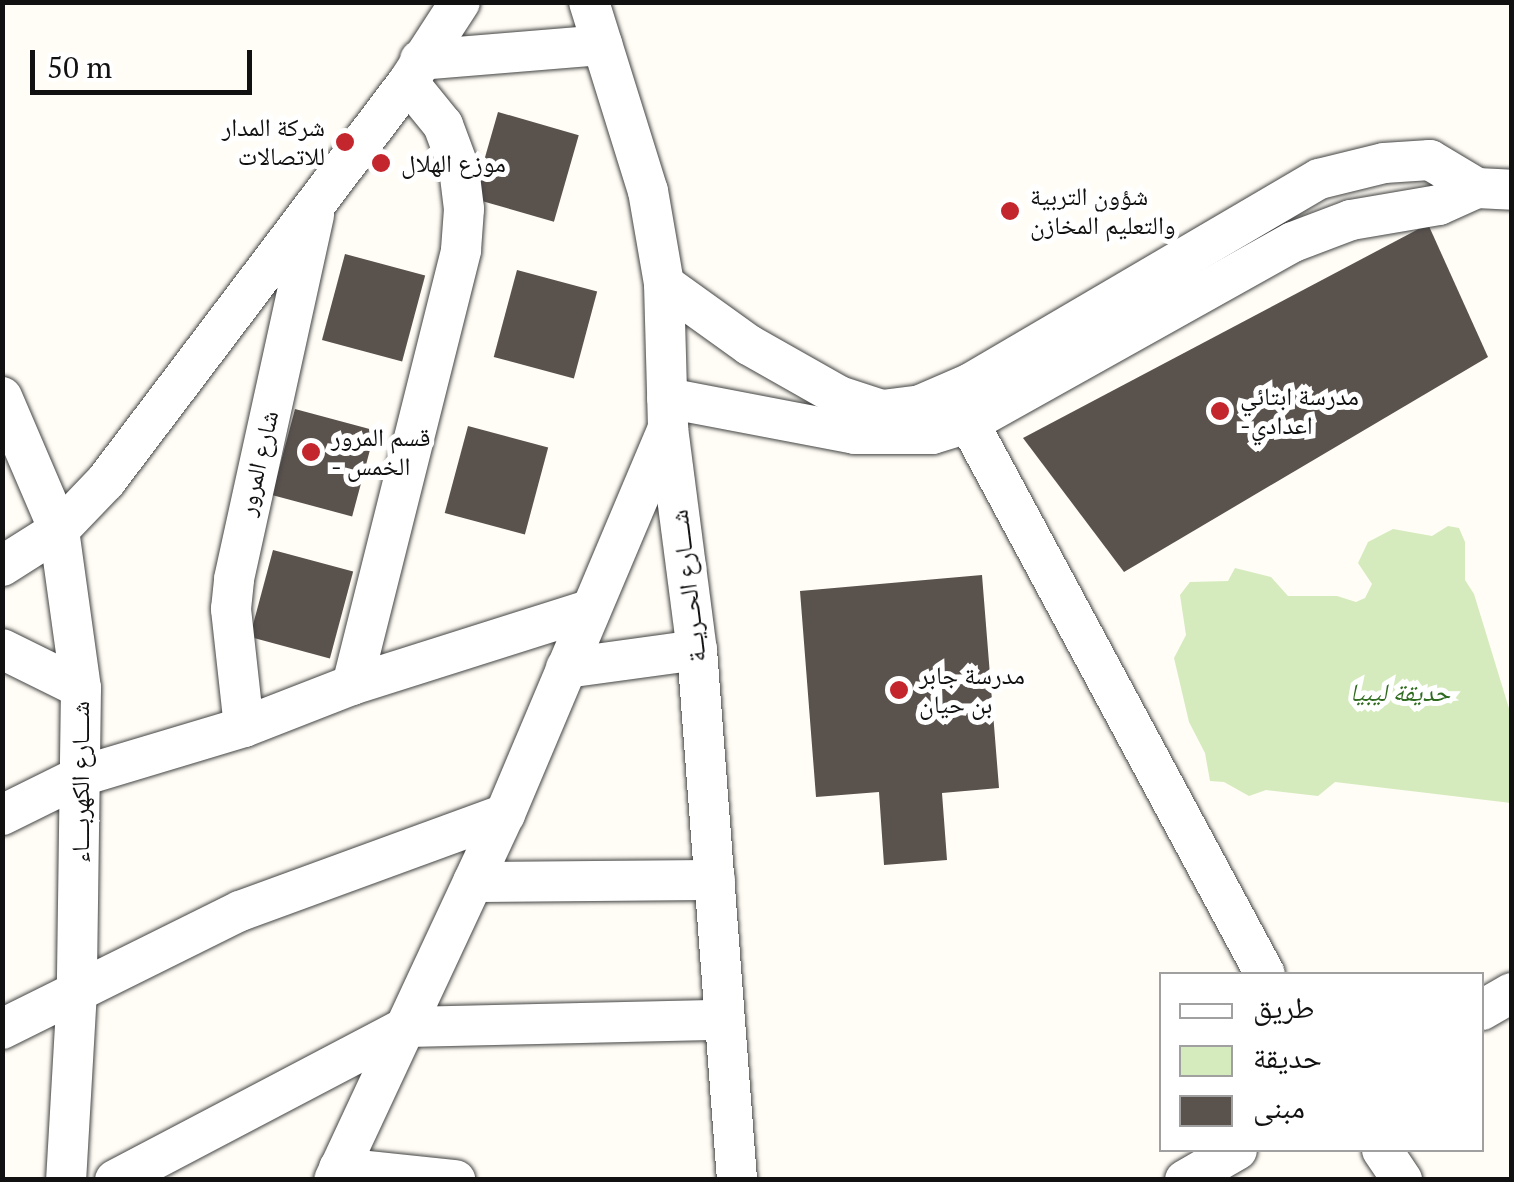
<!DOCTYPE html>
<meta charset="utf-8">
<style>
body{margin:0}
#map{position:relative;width:1514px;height:1182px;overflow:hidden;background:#fffdf5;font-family:"PT Serif","Noto Naskh Arabic",serif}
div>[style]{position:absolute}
.green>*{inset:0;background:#d5ebbd}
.building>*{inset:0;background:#5a524d;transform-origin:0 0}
.roads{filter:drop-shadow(0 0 2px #444) drop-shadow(0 0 2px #444)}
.minor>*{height:40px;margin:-20px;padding:0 20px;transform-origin:20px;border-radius:20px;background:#fff}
.dots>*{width:28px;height:28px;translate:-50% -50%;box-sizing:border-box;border:5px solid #fff;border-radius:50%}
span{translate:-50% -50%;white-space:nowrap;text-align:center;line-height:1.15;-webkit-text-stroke:10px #fff;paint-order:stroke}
.poi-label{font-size:25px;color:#111}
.right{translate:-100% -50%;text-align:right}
.left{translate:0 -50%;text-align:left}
.street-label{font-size:25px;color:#111}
.park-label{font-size:25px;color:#2f6b1f;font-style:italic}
.frame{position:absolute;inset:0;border:5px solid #111;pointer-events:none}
.legend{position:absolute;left:1159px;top:972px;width:325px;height:180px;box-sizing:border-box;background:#fff;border:2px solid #a0a0a0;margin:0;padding:12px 18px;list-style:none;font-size:30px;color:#111}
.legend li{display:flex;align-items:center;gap:20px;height:50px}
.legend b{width:50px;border:2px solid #a0a0a0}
.scale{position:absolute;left:30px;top:50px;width:222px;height:45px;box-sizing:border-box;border:5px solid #111;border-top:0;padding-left:12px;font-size:30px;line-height:35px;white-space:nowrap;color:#111;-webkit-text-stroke:8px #fff;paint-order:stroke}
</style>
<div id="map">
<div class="green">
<div style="clip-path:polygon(1448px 526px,1459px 528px,1465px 542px,1465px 580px,1474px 594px,1511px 715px,1511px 803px,1335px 782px,1318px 796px,1266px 790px,1249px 796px,1224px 782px,1210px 781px,1205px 753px,1189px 722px,1174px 658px,1186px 635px,1180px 595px,1190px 582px,1228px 581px,1235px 568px,1271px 577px,1288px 596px,1337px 596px,1356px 602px,1365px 598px,1372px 584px,1358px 563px,1368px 542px,1393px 529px,1432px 536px)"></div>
</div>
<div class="building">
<div style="left:498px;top:112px;width:84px;height:90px;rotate:16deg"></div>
<div style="clip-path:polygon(1428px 224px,1488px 357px,1124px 572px,1023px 438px)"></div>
<div style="left:345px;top:254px;width:83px;height:89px;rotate:15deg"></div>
<div style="left:517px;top:270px;width:83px;height:90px;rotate:15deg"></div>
<div style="left:295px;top:409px;width:83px;height:89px;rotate:15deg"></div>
<div style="left:468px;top:426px;width:83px;height:90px;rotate:15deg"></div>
<div style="left:273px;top:550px;width:83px;height:90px;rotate:15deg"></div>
<div style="clip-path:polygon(982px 575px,999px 788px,942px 793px,947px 860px,884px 865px,879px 792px,816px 797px,800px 591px)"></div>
</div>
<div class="roads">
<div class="minor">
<div style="left:589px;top:2px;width:198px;rotate:72.7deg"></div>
<div style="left:648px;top:191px;width:94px;rotate:80.2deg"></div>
<div style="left:664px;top:284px;width:144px;rotate:88.4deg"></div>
<div style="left:668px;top:428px;width:224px;rotate:82.6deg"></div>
<div style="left:697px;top:650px;width:532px;rotate:85.68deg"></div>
<div style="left:420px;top:60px;width:183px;rotate:-4.7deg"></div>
<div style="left:664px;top:284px;width:105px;rotate:35.7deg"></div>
<div style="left:749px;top:345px;width:103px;rotate:29.5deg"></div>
<div style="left:839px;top:396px;width:45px;rotate:18deg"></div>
<div style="left:882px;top:410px;width:38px;rotate:-7deg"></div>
<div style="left:920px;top:405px;width:56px;rotate:-23.3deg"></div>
<div style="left:971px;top:383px;width:403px;rotate:-30.4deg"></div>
<div style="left:1319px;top:179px;width:67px;rotate:-13.8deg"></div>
<div style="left:1384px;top:163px;width:46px;rotate:-3.7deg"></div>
<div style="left:1430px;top:160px;width:55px;rotate:30.8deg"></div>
<div style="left:2px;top:397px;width:145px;rotate:66.8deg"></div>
<div style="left:59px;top:530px;width:160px;rotate:82.1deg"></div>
<div style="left:81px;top:688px;width:303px;rotate:90.8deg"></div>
<div style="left:77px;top:991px;width:189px;rotate:93.3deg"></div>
<div style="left:667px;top:398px;width:191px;rotate:10.8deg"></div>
<div style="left:855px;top:434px;width:77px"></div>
<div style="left:932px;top:434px;width:39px;rotate:-17deg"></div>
<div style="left:969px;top:423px;width:371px;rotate:-29.2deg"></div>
<div style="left:1293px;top:242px;width:62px;rotate:-20.8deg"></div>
<div style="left:1351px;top:220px;width:89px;rotate:-9.7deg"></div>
<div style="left:1439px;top:205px;width:42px;rotate:-24.1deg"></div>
<div style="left:1477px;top:188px;width:35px;rotate:3deg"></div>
<div style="left:969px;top:423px;width:625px;rotate:61.76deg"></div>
<div style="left:2px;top:566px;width:67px;rotate:-32.3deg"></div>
<div style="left:59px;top:530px;width:68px;rotate:-46.2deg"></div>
<div style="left:106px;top:481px;width:500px;rotate:-52.88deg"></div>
<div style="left:408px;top:82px;width:95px;rotate:-57deg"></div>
<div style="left:2px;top:649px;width:88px;rotate:26.3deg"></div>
<div style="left:566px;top:668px;width:132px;rotate:-7.8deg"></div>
<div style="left:352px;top:685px;width:448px;rotate:-75.9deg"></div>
<div style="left:461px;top:250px;width:41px;rotate:-85.8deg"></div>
<div style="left:464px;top:209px;width:41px;rotate:-97deg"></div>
<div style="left:459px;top:168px;width:46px;rotate:-110.4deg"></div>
<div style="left:443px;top:125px;width:55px;rotate:-129.1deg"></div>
<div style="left:244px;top:727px;width:119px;rotate:-96.3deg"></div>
<div style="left:231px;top:609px;width:30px;rotate:-84deg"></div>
<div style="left:234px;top:579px;width:373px;rotate:-77.6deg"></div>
<div style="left:2px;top:815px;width:88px;rotate:-26.3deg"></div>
<div style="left:81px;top:776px;width:170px;rotate:-16.7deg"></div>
<div style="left:244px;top:727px;width:116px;rotate:-21.3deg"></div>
<div style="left:352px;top:685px;width:248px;rotate:-17.6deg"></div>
<div style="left:473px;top:882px;width:242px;rotate:-0.5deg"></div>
<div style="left:1482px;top:1010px;width:34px;rotate:-30deg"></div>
<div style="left:2px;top:1029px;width:266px;rotate:-26.4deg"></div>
<div style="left:240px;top:911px;width:282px;rotate:-20.1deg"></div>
<div style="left:1382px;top:1150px;width:36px;rotate:56deg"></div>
<div style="left:339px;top:1168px;width:117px;rotate:5.9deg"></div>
<div style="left:115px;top:1180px;width:329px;rotate:-27.7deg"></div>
<div style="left:406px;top:1027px;width:318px;rotate:-1.3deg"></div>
<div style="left:334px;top:1180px;width:404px;rotate:-65deg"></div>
<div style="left:505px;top:814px;width:419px;rotate:-67.1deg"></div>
<div style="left:1185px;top:1180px;width:60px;rotate:-30deg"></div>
</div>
</div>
<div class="dots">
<div style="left:345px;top:142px;background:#c4262e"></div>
<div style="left:381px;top:163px;background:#c4262e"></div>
<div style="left:1010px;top:211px;background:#c4262e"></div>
<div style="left:1220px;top:411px;background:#c4262e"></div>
<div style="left:311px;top:452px;background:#c4262e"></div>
<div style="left:899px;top:690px;background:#c4262e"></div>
</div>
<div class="poi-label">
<span class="right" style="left:325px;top:142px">شركة المدار<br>للاتصالات</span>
<span class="left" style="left:401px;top:163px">موزع الهلال</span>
<span class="left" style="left:1030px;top:211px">شؤون التربية<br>والتعليم المخازن</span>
<span class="left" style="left:1240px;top:411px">مدرسة ابتائي<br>-اعدادي</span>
<span class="left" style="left:331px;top:452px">قسم المرور<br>- الخمس</span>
<span class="left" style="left:919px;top:690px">مدرسة جابر<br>بن حيان</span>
</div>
<div class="street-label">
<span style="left:258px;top:463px;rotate:-77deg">شارع المرور</span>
<span style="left:688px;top:586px;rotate:-97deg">شــــارع الحــريــة</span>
<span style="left:80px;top:782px;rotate:-90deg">شــــارع الكهربــــاء</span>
</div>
<div class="park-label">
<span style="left:1400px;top:692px">حديقة ليبيا</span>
</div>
<div class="frame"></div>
<ul class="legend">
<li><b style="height:12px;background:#fff"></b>طريق</li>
<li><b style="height:28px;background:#d5ebbd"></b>حديقة</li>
<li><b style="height:28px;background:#5a524d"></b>مبنى</li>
</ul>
<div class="scale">50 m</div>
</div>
